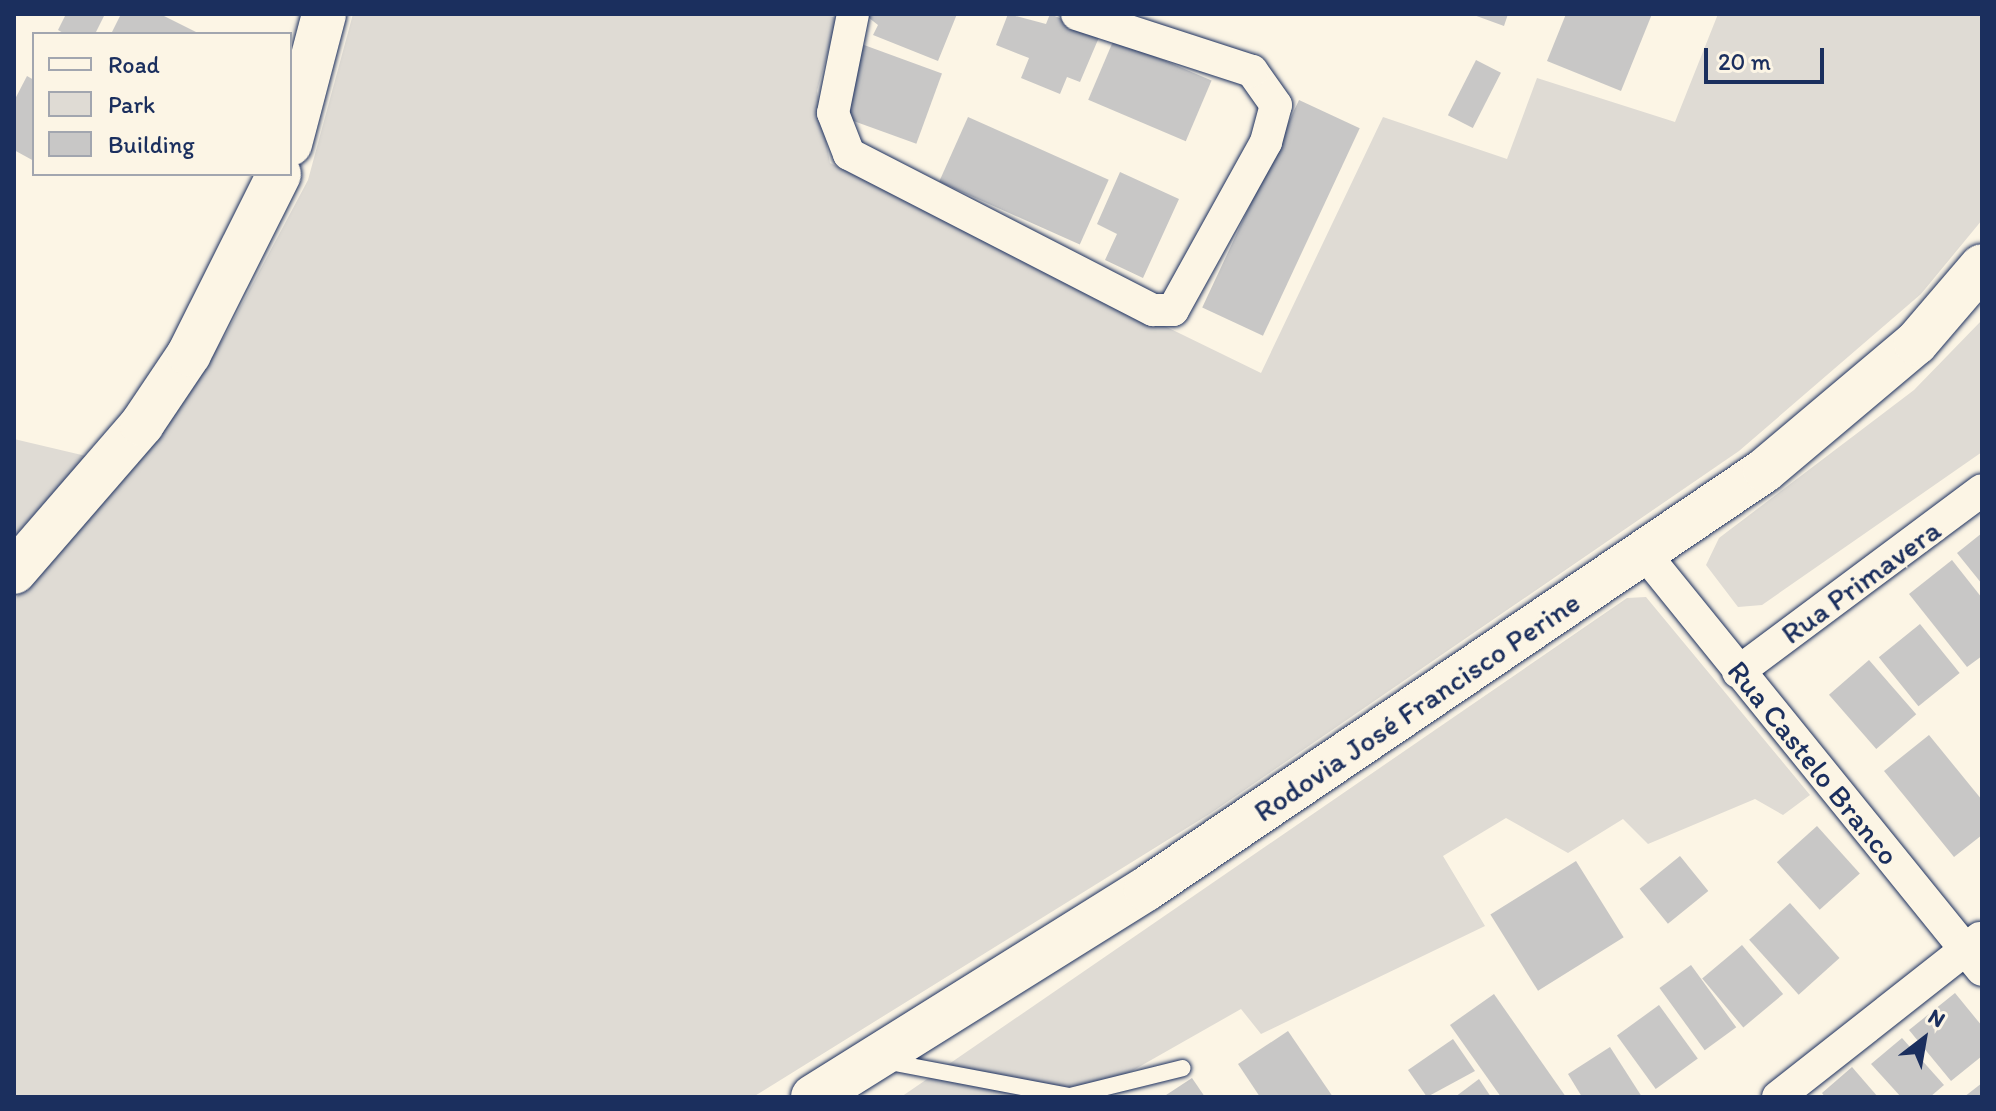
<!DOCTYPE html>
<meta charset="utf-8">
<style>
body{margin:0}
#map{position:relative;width:1996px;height:1111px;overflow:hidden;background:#fcf5e5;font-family:Itim,sans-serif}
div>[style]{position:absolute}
.green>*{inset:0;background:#dfdbd4}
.building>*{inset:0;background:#c8c7c6;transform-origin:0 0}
.roads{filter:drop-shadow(0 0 2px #1b2f5e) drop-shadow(0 0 2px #1b2f5e)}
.lane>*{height:16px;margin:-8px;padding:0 8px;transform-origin:8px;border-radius:8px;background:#fcf5e5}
.street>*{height:32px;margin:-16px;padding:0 16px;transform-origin:16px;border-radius:16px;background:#fcf5e5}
.secondary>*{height:44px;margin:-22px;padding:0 22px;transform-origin:22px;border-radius:22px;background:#fcf5e5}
.primary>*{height:44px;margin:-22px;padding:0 22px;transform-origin:22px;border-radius:22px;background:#fcf5e5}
span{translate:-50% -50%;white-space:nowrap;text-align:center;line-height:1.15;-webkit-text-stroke:7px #fcf5e5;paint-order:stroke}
.street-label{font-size:30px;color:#1b2f5e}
.frame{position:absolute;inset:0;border:16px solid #1b2f5e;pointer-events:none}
.legend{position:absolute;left:32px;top:32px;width:260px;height:144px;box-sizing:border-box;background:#fcf5e5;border:2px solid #a2a6af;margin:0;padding:10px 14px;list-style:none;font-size:24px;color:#1b2f5e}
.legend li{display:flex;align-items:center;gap:16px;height:40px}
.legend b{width:40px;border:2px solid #a2a6af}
.north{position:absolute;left:1884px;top:999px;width:80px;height:80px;-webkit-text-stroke:6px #fcf5e5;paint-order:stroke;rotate:31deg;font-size:22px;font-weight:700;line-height:32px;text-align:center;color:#1b2f5e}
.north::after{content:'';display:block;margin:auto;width:28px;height:36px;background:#1b2f5e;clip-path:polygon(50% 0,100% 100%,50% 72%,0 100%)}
.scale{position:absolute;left:1704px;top:48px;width:120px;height:36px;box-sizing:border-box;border:4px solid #1b2f5e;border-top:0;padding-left:10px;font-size:24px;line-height:28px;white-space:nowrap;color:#1b2f5e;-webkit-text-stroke:6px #fcf5e5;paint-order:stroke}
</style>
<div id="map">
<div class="green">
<div style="clip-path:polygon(353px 14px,827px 14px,837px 19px,817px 91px,830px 163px,1261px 373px,1383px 117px,1507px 159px,1537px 78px,1675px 122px,1718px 14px,1982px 14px,1982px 220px,1921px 294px,1739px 451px,1211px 813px,753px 1097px,14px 1097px,14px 600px,154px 444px,226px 334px,308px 180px)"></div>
<div style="clip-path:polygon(1982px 320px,1982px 452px,1762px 605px,1738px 607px,1706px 565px,1719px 538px,1914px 390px)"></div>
<div style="clip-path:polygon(14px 439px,86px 456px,14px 537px)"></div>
<div style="clip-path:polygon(1646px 597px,1810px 795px,1783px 815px,1755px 799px,1648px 844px,1623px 819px,1568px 853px,1506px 818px,1443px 856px,1485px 926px,1261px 1034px,1241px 1009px,1086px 1097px,901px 1097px,1627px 598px)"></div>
</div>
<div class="building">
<div style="clip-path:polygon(66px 14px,105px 14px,95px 34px,65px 34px,58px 30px)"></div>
<div style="clip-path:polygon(121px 14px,160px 14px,200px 34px,111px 34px)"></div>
<div style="clip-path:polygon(864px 14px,957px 14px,938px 61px,873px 35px,878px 25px)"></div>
<div style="clip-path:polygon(1008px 14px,1046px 24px,1050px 14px,1100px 35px,1080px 82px,1067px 77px,1060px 94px,1021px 78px,1029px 58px,996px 45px)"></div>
<div style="clip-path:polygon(1471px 14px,1508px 14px,1504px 26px)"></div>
<div style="clip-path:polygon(1566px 14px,1652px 14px,1621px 91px,1547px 61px)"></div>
<div style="left:1114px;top:39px;width:106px;height:66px;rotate:23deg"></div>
<div style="left:864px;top:45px;width:83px;height:75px;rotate:20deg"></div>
<div style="left:1476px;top:60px;width:28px;height:62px;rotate:27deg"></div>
<div style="clip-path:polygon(27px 76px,34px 80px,34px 161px,14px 150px,14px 101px)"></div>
<div style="left:1299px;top:100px;width:67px;height:229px;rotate:25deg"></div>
<div style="left:968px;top:117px;width:154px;height:71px;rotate:24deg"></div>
<div style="clip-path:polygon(1120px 172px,1179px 199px,1143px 278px,1105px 260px,1117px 234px,1097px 224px)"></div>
<div style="clip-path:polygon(1982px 533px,1982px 584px,1957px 553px)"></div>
<div style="clip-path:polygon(1952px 560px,1982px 598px,1982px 656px,1967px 667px,1909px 594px)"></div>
<div style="left:1920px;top:624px;width:63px;height:53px;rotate:51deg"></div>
<div style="left:1869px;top:660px;width:72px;height:53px;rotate:49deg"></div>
<div style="clip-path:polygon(1929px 735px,1982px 800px,1982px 835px,1954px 857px,1884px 771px)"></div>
<div style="left:1817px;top:826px;width:64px;height:54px;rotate:48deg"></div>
<div style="left:1680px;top:856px;width:45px;height:52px;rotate:51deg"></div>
<div style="left:1576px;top:861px;width:90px;height:101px;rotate:58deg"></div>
<div style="left:1790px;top:903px;width:74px;height:55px;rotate:48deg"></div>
<div style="left:1742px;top:945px;width:64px;height:52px;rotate:50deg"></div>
<div style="left:1691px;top:965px;width:77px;height:39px;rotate:54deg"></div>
<div style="clip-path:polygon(1955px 993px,1982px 1026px,1982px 1056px,1951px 1081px,1909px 1030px)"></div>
<div style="clip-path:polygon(1494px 994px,1566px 1097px,1501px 1097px,1450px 1025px)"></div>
<div style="left:1659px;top:1005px;width:66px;height:52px;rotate:54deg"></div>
<div style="clip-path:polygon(1288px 1031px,1333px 1097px,1260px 1097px,1238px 1064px)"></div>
<div style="clip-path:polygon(1902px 1038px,1944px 1085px,1930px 1097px,1901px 1097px,1871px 1064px)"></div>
<div style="clip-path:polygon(1453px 1039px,1475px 1071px,1427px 1097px,1408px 1070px)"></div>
<div style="clip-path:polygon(1610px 1047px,1642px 1097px,1582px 1097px,1568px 1074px)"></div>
<div style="clip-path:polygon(1852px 1067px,1878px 1097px,1825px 1097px,1822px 1093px)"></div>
<div style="clip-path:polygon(1192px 1078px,1205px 1097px,1163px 1097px)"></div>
<div style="clip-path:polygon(1479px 1079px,1491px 1097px,1455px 1097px)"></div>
<div style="clip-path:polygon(1982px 1083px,1982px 1097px,1964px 1097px)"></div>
</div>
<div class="roads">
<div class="lane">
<div style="left:884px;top:1061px;width:189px;rotate:10.7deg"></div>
<div style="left:1070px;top:1096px;width:116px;rotate:-13.9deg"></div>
</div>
<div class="street">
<div style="left:853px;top:14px;width:101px;rotate:101.4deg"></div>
<div style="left:833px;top:113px;width:44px;rotate:68.7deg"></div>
<div style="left:849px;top:154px;width:342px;rotate:27.2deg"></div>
<div style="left:1153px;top:310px;width:20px"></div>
<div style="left:1173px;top:310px;width:192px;rotate:-61deg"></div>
<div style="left:1266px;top:142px;width:38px;rotate:-75deg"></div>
<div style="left:1276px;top:105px;width:42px;rotate:-125.2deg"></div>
<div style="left:1252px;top:71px;width:184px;rotate:-162deg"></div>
<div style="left:1645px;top:554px;width:535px;rotate:50.99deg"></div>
<div style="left:1738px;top:672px;width:304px;rotate:-36.7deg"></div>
<div style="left:1778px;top:1097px;width:257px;rotate:-38.2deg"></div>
</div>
<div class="secondary">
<div style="left:290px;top:144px;width:134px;rotate:-75.3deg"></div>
<div style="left:14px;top:572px;width:196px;rotate:-49.1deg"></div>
<div style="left:142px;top:424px;width:84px;rotate:-56.1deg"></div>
<div style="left:189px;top:354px;width:201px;rotate:-63.4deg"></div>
</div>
<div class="primary">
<div style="left:813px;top:1097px;width:393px;rotate:-32deg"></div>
<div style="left:1146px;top:889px;width:747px;rotate:-34.09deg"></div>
<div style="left:1765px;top:470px;width:197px;rotate:-40.1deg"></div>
<div style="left:1916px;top:343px;width:101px;rotate:-49.4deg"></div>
</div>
</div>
<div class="street-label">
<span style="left:1861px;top:582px;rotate:-36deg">Rua Primavera</span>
<span style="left:1417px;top:707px;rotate:-34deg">Rodovia José Francisco Perine</span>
<span style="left:1813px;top:763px;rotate:51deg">Rua Castelo Branco</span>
</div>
<div class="frame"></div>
<ul class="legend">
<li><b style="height:10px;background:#fcf5e5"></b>Road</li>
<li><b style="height:22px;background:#dfdbd4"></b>Park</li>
<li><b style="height:22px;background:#c8c7c6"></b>Building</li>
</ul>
<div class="north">N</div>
<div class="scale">20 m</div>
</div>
